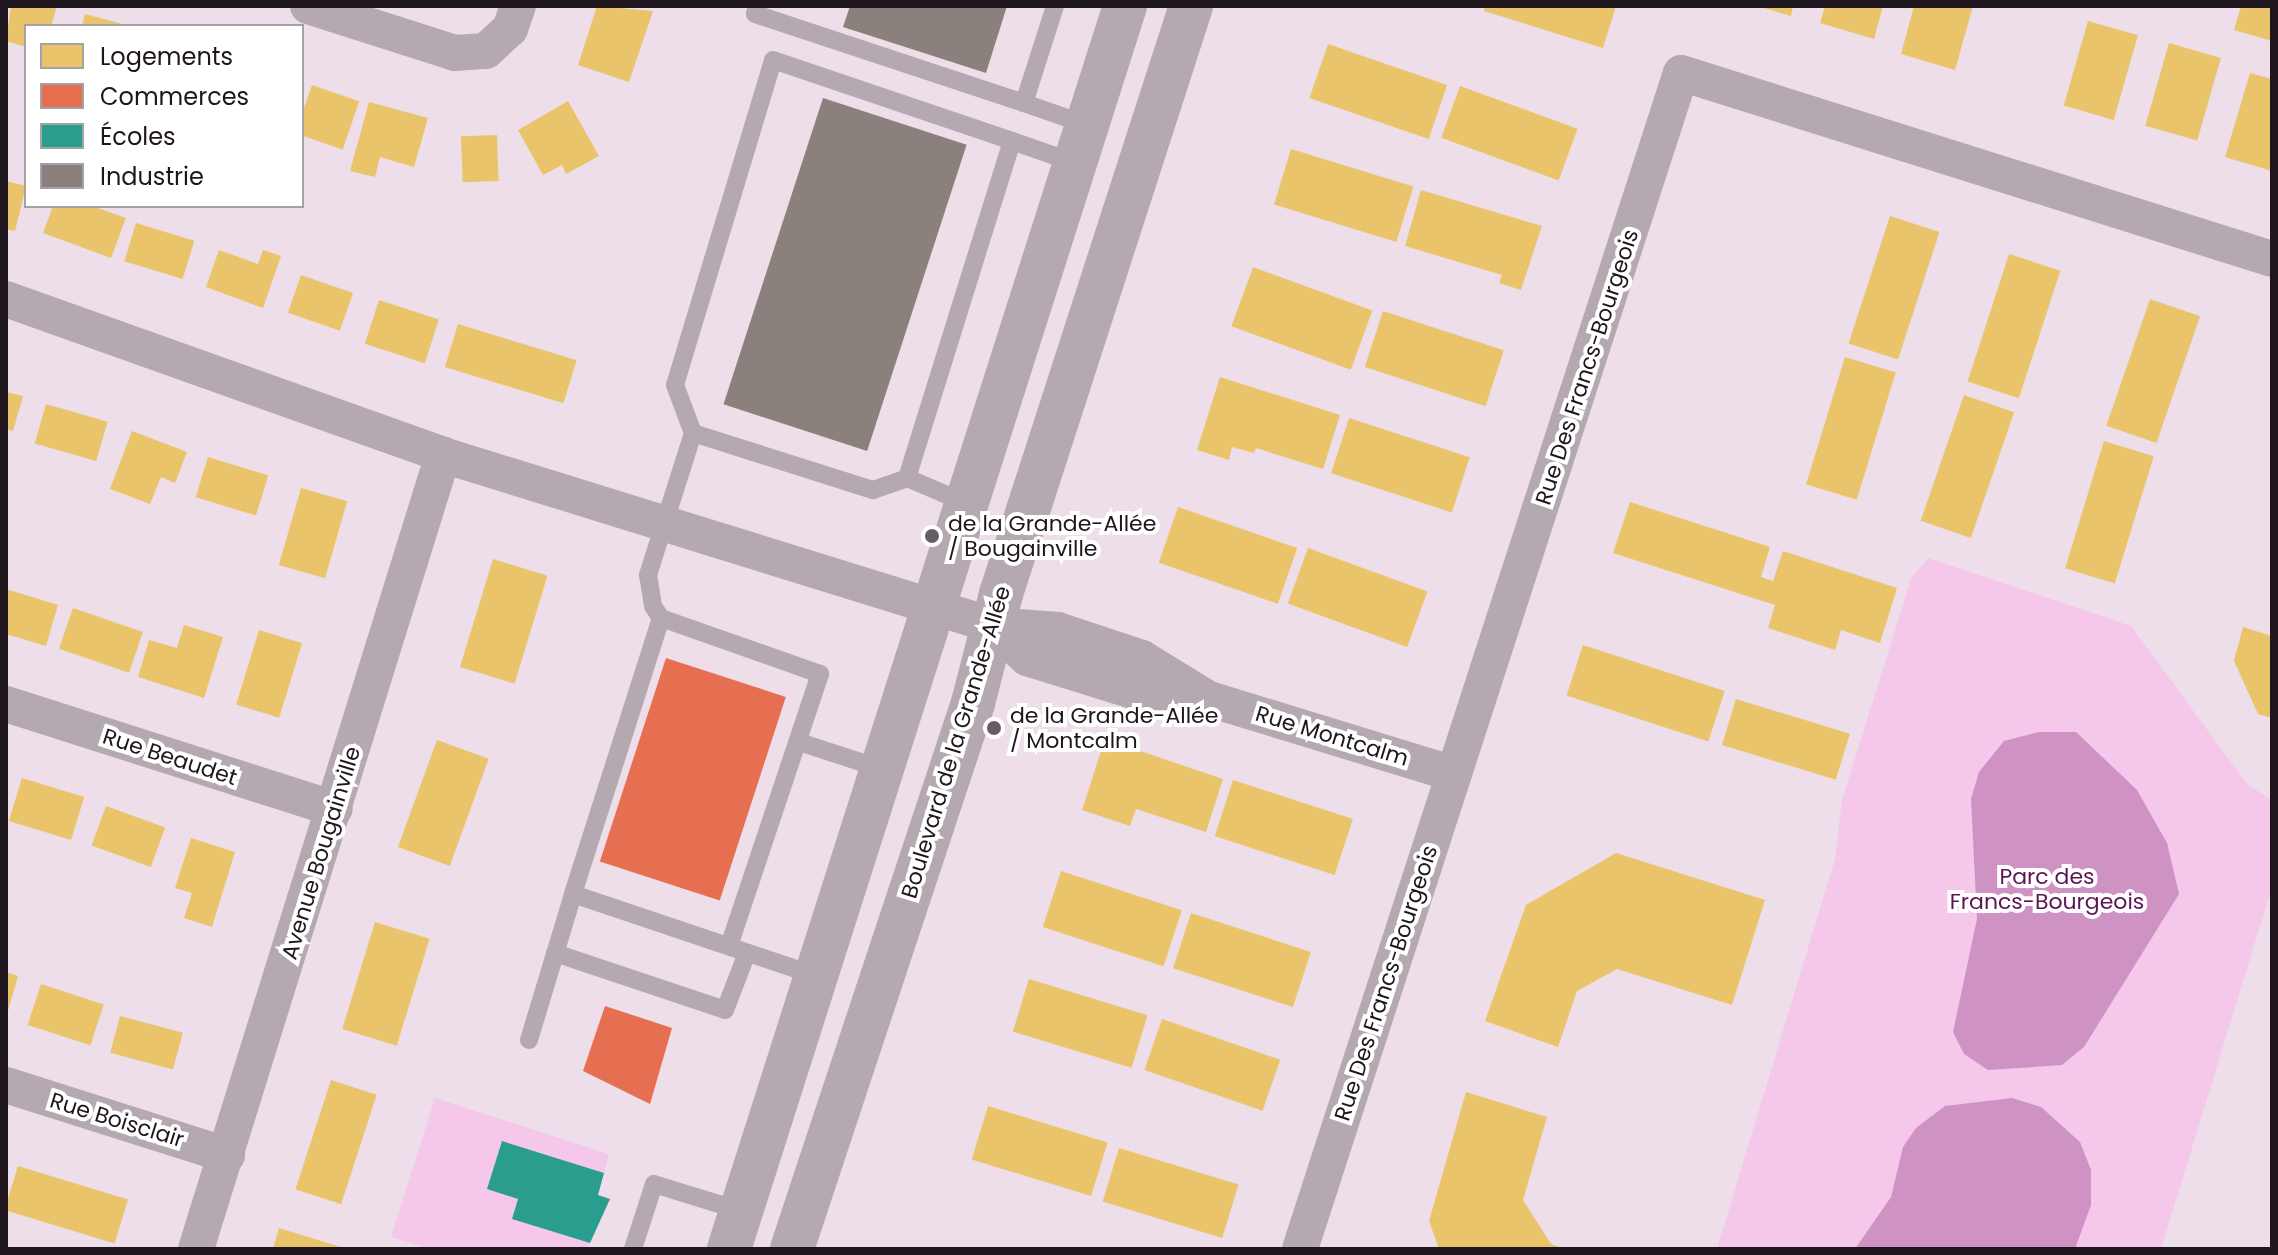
<!DOCTYPE html>
<meta charset="utf-8">
<style>
body{margin:0}
#map{position:relative;width:2278px;height:1255px;overflow:hidden;background:#eddeea;font-family:Poppins,sans-serif}
div>[style]{position:absolute}
.green>*{inset:0;background:#f4c7eb}
.water>*{inset:0;background:#ce92c3}
.homes>*{inset:0;background:#e9c46a;transform-origin:0 0}
.shops>*{inset:0;background:#e76f51;transform-origin:0 0}
.schools>*{inset:0;background:#2a9d8f}
.industry>*{inset:0;background:#8a817c;transform-origin:0 0}
.service>*{height:18px;margin:-9px;padding:0 9px;transform-origin:9px;border-radius:9px;background:#b4a8b1}
.minor>*{height:36px;margin:-18px;padding:0 18px;transform-origin:18px;border-radius:18px;background:#b4a8b1}
.tertiary>*{height:44px;margin:-22px;padding:0 22px;transform-origin:22px;border-radius:22px;background:#b4a8b1}
.dots>*{width:22px;height:22px;translate:-50% -50%;box-sizing:border-box;border:4px solid #fff;border-radius:50%}
span{translate:-50% -50%;white-space:nowrap;text-align:center;line-height:1.15;-webkit-text-stroke:8px #fff;paint-order:stroke}
.street-label{font-size:22px;color:#1f161d}
.poi-label{font-size:22px;color:#1f161d}
.left{translate:0 -50%;text-align:left}
.park-label{font-size:22px;color:#5c1453}
.frame{position:absolute;inset:0;border:8px solid #1f161d;pointer-events:none}
.legend{position:absolute;left:24px;top:24px;width:280px;height:184px;box-sizing:border-box;background:#fff;border:2px solid #a5a2a5;margin:0;padding:10px 14px;list-style:none;font-size:24px;color:#1f161d}
.legend li{display:flex;align-items:center;gap:16px;height:40px}
.legend b{width:40px;border:2px solid #a5a2a5}
</style>
<div id="map">
<div class="green">
<div style="clip-path:polygon(1928px 558px,2131px 626px,2247px 784px,2272px 800px,2272px 887px,2161px 1249px,1717px 1249px,1835px 859px,1842px 800px,1911px 579px)"></div>
<div style="clip-path:polygon(435px 1098px,609px 1154px,604px 1173px,502px 1141px,487px 1189px,518px 1199px,513px 1219px,590px 1243px,588px 1249px,430px 1249px,391px 1237px)"></div>
</div>
<div class="water">
<div style="clip-path:polygon(2039px 732px,2076px 732px,2137px 790px,2167px 843px,2179px 894px,2084px 1047px,2062px 1065px,1988px 1070px,1964px 1054px,1953px 1032px,1977px 919px,1971px 799px,1979px 772px,2004px 741px)"></div>
<div style="clip-path:polygon(2012px 1098px,2041px 1107px,2080px 1142px,2091px 1170px,2091px 1205px,2075px 1249px,1855px 1249px,1891px 1197px,1903px 1147px,1916px 1128px,1945px 1106px)"></div>
</div>
<div class="homes">
<div style="clip-path:polygon(11px 6px,57px 6px,51px 26px,26px 26px,26px 47px,6px 41px)"></div>
<div style="clip-path:polygon(597px 6px,653px 11px,629px 82px,578px 65px)"></div>
<div style="clip-path:polygon(1485px 6px,1616px 6px,1603px 48px,1484px 11px)"></div>
<div style="clip-path:polygon(1757px 6px,1793px 6px,1791px 16px)"></div>
<div style="clip-path:polygon(1825px 6px,1883px 6px,1874px 39px,1820px 23px)"></div>
<div style="clip-path:polygon(1914px 6px,1973px 6px,1955px 70px,1901px 54px)"></div>
<div style="clip-path:polygon(2241px 6px,2272px 6px,2272px 41px,2234px 30px)"></div>
<div style="clip-path:polygon(85px 14px,126px 25px,126px 26px,82px 26px)"></div>
<div style="left:2088px;top:21px;width:52px;height:88px;rotate:16deg"></div>
<div style="left:2169px;top:43px;width:54px;height:86px;rotate:16deg"></div>
<div style="left:1328px;top:44px;width:126px;height:57px;rotate:19deg"></div>
<div style="clip-path:polygon(2250px 73px,2272px 79px,2272px 171px,2225px 157px)"></div>
<div style="left:312px;top:85px;width:50px;height:51px;rotate:19deg"></div>
<div style="left:1460px;top:86px;width:125px;height:55px;rotate:20deg"></div>
<div style="clip-path:polygon(568px 101px,599px 156px,566px 174px,562px 165px,543px 175px,518px 130px)"></div>
<div style="clip-path:polygon(369px 102px,428px 118px,414px 167px,380px 157px,375px 177px,350px 171px)"></div>
<div style="left:497px;top:135px;width:46px;height:36px;rotate:88deg"></div>
<div style="left:1291px;top:149px;width:128px;height:58px;rotate:17deg"></div>
<div style="clip-path:polygon(6px 181px,26px 186px,15px 231px,6px 229px)"></div>
<div style="clip-path:polygon(1421px 190px,1542px 226px,1521px 290px,1499px 283px,1502px 275px,1405px 246px)"></div>
<div style="clip-path:polygon(53px 206px,92px 206px,126px 218px,111px 258px,43px 233px)"></div>
<div style="left:1890px;top:216px;width:52px;height:134px;rotate:18deg"></div>
<div style="left:136px;top:223px;width:61px;height:40px;rotate:17deg"></div>
<div style="clip-path:polygon(219px 250px,258px 264px,263px 250px,281px 256px,263px 308px,206px 287px)"></div>
<div style="left:2009px;top:254px;width:54px;height:134px;rotate:18deg"></div>
<div style="left:1253px;top:267px;width:127px;height:63px;rotate:20deg"></div>
<div style="left:301px;top:275px;width:55px;height:40px;rotate:19deg"></div>
<div style="left:2150px;top:299px;width:53px;height:134px;rotate:19deg"></div>
<div style="left:379px;top:300px;width:63px;height:46px;rotate:18deg"></div>
<div style="left:1383px;top:311px;width:127px;height:59px;rotate:18deg"></div>
<div style="left:458px;top:324px;width:124px;height:45px;rotate:17deg"></div>
<div style="left:1845px;top:357px;width:53px;height:133px;rotate:17deg"></div>
<div style="clip-path:polygon(1220px 377px,1340px 415px,1323px 469px,1256px 448px,1254px 453px,1232px 447px,1229px 460px,1197px 450px)"></div>
<div style="clip-path:polygon(6px 392px,23px 396px,13px 431px,6px 429px)"></div>
<div style="left:1964px;top:395px;width:53px;height:133px;rotate:19deg"></div>
<div style="left:46px;top:404px;width:64px;height:41px;rotate:16deg"></div>
<div style="left:1349px;top:418px;width:127px;height:58px;rotate:18deg"></div>
<div style="clip-path:polygon(132px 431px,187px 452px,175px 483px,161px 477px,150px 504px,110px 489px)"></div>
<div style="left:2104px;top:441px;width:52px;height:133px;rotate:17deg"></div>
<div style="left:208px;top:457px;width:63px;height:42px;rotate:17deg"></div>
<div style="left:301px;top:488px;width:48px;height:80px;rotate:16deg"></div>
<div style="clip-path:polygon(1630px 502px,1770px 547px,1761px 577px,1773px 581px,1783px 551px,1897px 588px,1880px 643px,1841px 630px,1835px 650px,1768px 628px,1775px 605px,1613px 553px)"></div>
<div style="left:1178px;top:507px;width:126px;height:59px;rotate:19deg"></div>
<div style="left:1308px;top:548px;width:127px;height:59px;rotate:20deg"></div>
<div style="left:493px;top:559px;width:57px;height:113px;rotate:17deg"></div>
<div style="clip-path:polygon(6px 589px,58px 605px,46px 646px,6px 634px)"></div>
<div style="left:73px;top:608px;width:74px;height:43px;rotate:19deg"></div>
<div style="clip-path:polygon(184px 625px,223px 637px,204px 698px,138px 677px,149px 640px,177px 648px)"></div>
<div style="clip-path:polygon(2243px 627px,2272px 636px,2272px 718px,2258px 714px,2234px 661px)"></div>
<div style="left:259px;top:630px;width:45px;height:78px;rotate:17deg"></div>
<div style="left:1583px;top:645px;width:149px;height:53px;rotate:18deg"></div>
<div style="left:1736px;top:699px;width:119px;height:48px;rotate:17deg"></div>
<div style="clip-path:polygon(1105px 739px,1223px 779px,1206px 832px,1136px 809px,1130px 826px,1082px 810px)"></div>
<div style="left:437px;top:740px;width:55px;height:114px;rotate:20deg"></div>
<div style="left:22px;top:778px;width:65px;height:45px;rotate:17deg"></div>
<div style="left:1233px;top:780px;width:126px;height:59px;rotate:18deg"></div>
<div style="left:106px;top:806px;width:63px;height:42px;rotate:20deg"></div>
<div style="clip-path:polygon(191px 838px,235px 852px,212px 927px,184px 918px,192px 893px,175px 888px)"></div>
<div style="clip-path:polygon(1616px 853px,1765px 900px,1732px 1005px,1617px 969px,1577px 991px,1558px 1047px,1485px 1021px,1526px 905px)"></div>
<div style="left:1061px;top:871px;width:127px;height:59px;rotate:18deg"></div>
<div style="left:1191px;top:913px;width:126px;height:58px;rotate:18deg"></div>
<div style="left:375px;top:922px;width:57px;height:112px;rotate:17deg"></div>
<div style="clip-path:polygon(6px 972px,18px 976px,7px 1014px,6px 1014px)"></div>
<div style="left:1029px;top:979px;width:124px;height:55px;rotate:17deg"></div>
<div style="left:41px;top:984px;width:66px;height:43px;rotate:18deg"></div>
<div style="left:120px;top:1016px;width:65px;height:38px;rotate:15deg"></div>
<div style="left:1162px;top:1019px;width:125px;height:54px;rotate:19deg"></div>
<div style="left:331px;top:1080px;width:48px;height:115px;rotate:18deg"></div>
<div style="clip-path:polygon(1466px 1092px,1547px 1117px,1523px 1200px,1551px 1244px,1565px 1249px,1439px 1249px,1429px 1221px)"></div>
<div style="left:988px;top:1106px;width:125px;height:56px;rotate:17deg"></div>
<div style="left:1119px;top:1148px;width:125px;height:56px;rotate:17deg"></div>
<div style="left:18px;top:1166px;width:115px;height:46px;rotate:17deg"></div>
<div style="clip-path:polygon(279px 1228px,344px 1248px,344px 1249px,273px 1249px)"></div>
</div>
<div class="shops">
<div style="left:666px;top:658px;width:126px;height:214px;rotate:18deg"></div>
<div style="clip-path:polygon(605px 1006px,672px 1028px,650px 1104px,583px 1071px)"></div>
</div>
<div class="schools">
<div style="clip-path:polygon(502px 1141px,604px 1173px,598px 1195px,610px 1199px,590px 1243px,512px 1219px,518px 1199px,487px 1189px)"></div>
</div>
<div class="industry">
<div style="clip-path:polygon(850px 6px,1007px 6px,986px 73px,843px 27px)"></div>
<div style="left:823px;top:98px;width:151px;height:322px;rotate:18deg"></div>
</div>
<div class="service">
<div style="left:757px;top:6px;width:8px;rotate:104deg"></div>
<div style="left:755px;top:14px;width:283px;rotate:18.3deg"></div>
<div style="left:1055px;top:6px;width:102px;rotate:107.7deg"></div>
<div style="left:1024px;top:103px;width:67px;rotate:19.2deg"></div>
<div style="left:693px;top:433px;width:51px;rotate:-110.6deg"></div>
<div style="left:675px;top:385px;width:339px;rotate:-73.2deg"></div>
<div style="left:773px;top:60px;width:252px;rotate:18.7deg"></div>
<div style="left:966px;top:503px;width:64px;rotate:-157deg"></div>
<div style="left:907px;top:478px;width:353px;rotate:-72.7deg"></div>
<div style="left:1012px;top:141px;width:67px;rotate:19.2deg"></div>
<div style="left:661px;top:618px;width:14px;rotate:-124deg"></div>
<div style="left:653px;top:606px;width:31px;rotate:-99deg"></div>
<div style="left:648px;top:575px;width:149px;rotate:-72.4deg"></div>
<div style="left:693px;top:433px;width:189px;rotate:17.6deg"></div>
<div style="left:873px;top:490px;width:36px;rotate:-19deg"></div>
<div style="left:799px;top:742px;width:87px;rotate:18deg"></div>
<div style="left:729px;top:946px;width:287px;rotate:-71.5deg"></div>
<div style="left:820px;top:674px;width:169px;rotate:-160.6deg"></div>
<div style="left:661px;top:618px;width:290px;rotate:107.7deg"></div>
<div style="left:573px;top:894px;width:256px;rotate:18.6deg"></div>
<div style="left:555px;top:953px;width:179px;rotate:18.5deg"></div>
<div style="left:725px;top:1010px;width:61px;rotate:-68.9deg"></div>
<div style="left:529px;top:1040px;width:152px;rotate:-73.2deg"></div>
<div style="left:633px;top:1249px;width:68px;rotate:-72.1deg"></div>
<div style="left:654px;top:1184px;width:91px;rotate:17.2deg"></div>
</div>
<div class="minor">
<div style="left:308px;top:6px;width:154px;rotate:17.7deg"></div>
<div style="left:455px;top:53px;width:31px;rotate:-4deg"></div>
<div style="left:486px;top:51px;width:33px;rotate:-43deg"></div>
<div style="left:510px;top:29px;width:24px;rotate:-71deg"></div>
<div style="left:6px;top:299px;width:464px;rotate:19.6deg"></div>
<div style="left:443px;top:455px;width:575px;rotate:17.21deg"></div>
<div style="left:992px;top:625px;width:66px;rotate:4.3deg"></div>
<div style="left:1058px;top:630px;width:89px;rotate:18.4deg"></div>
<div style="left:1142px;top:658px;width:79px;rotate:31.5deg"></div>
<div style="left:992px;top:625px;width:48px;rotate:43.3deg"></div>
<div style="left:1027px;top:658px;width:111px;rotate:17.3deg"></div>
<div style="left:1133px;top:691px;width:76px;rotate:6deg"></div>
<div style="left:1209px;top:699px;width:256px;rotate:17deg"></div>
<div style="left:6px;top:704px;width:345px;rotate:17.7deg"></div>
<div style="left:6px;top:1085px;width:232px;rotate:17.6deg"></div>
<div style="left:196px;top:1249px;width:832px;rotate:-72.72deg"></div>
<div style="left:1300px;top:1249px;width:1236px;rotate:-72.05deg"></div>
<div style="left:1681px;top:73px;width:620px;rotate:17.47deg"></div>
</div>
<div class="tertiary">
<div style="left:729px;top:1249px;width:1305px;rotate:-72.33deg"></div>
<div style="left:792px;top:1249px;width:575px;rotate:-71.66deg"></div>
<div style="left:973px;top:703px;width:113px;rotate:-75.6deg"></div>
<div style="left:1001px;top:594px;width:618px;rotate:-72.09deg"></div>
</div>
<div class="dots">
<div style="left:932px;top:536px;background:#675c65"></div>
<div style="left:994px;top:728px;background:#675c65"></div>
</div>
<div class="street-label">
<span style="left:1587px;top:367px;rotate:-72deg">Rue Des Francs-Bourgeois</span>
<span style="left:1332px;top:736px;rotate:17deg">Rue Montcalm</span>
<span style="left:956px;top:742px;rotate:-73deg">Boulevard de la Grande-Allée</span>
<span style="left:170px;top:757px;rotate:18deg">Rue Beaudet</span>
<span style="left:321px;top:853px;rotate:-73deg">Avenue Bougainville</span>
<span style="left:1386px;top:983px;rotate:-72deg">Rue Des Francs-Bourgeois</span>
<span style="left:117px;top:1120px;rotate:17deg">Rue Boisclair</span>
</div>
<div class="poi-label">
<span class="left" style="left:948px;top:536px">de la Grande-Allée<br>/ Bougainville</span>
<span class="left" style="left:1010px;top:728px">de la Grande-Allée<br>/ Montcalm</span>
</div>
<div class="park-label">
<span style="left:2047px;top:889px">Parc des<br>Francs-Bourgeois</span>
</div>
<div class="frame"></div>
<ul class="legend">
<li><b style="height:22px;background:#e9c46a"></b>Logements</li>
<li><b style="height:22px;background:#e76f51"></b>Commerces</li>
<li><b style="height:22px;background:#2a9d8f"></b>Écoles</li>
<li><b style="height:22px;background:#8a817c"></b>Industrie</li>
</ul>
</div>
